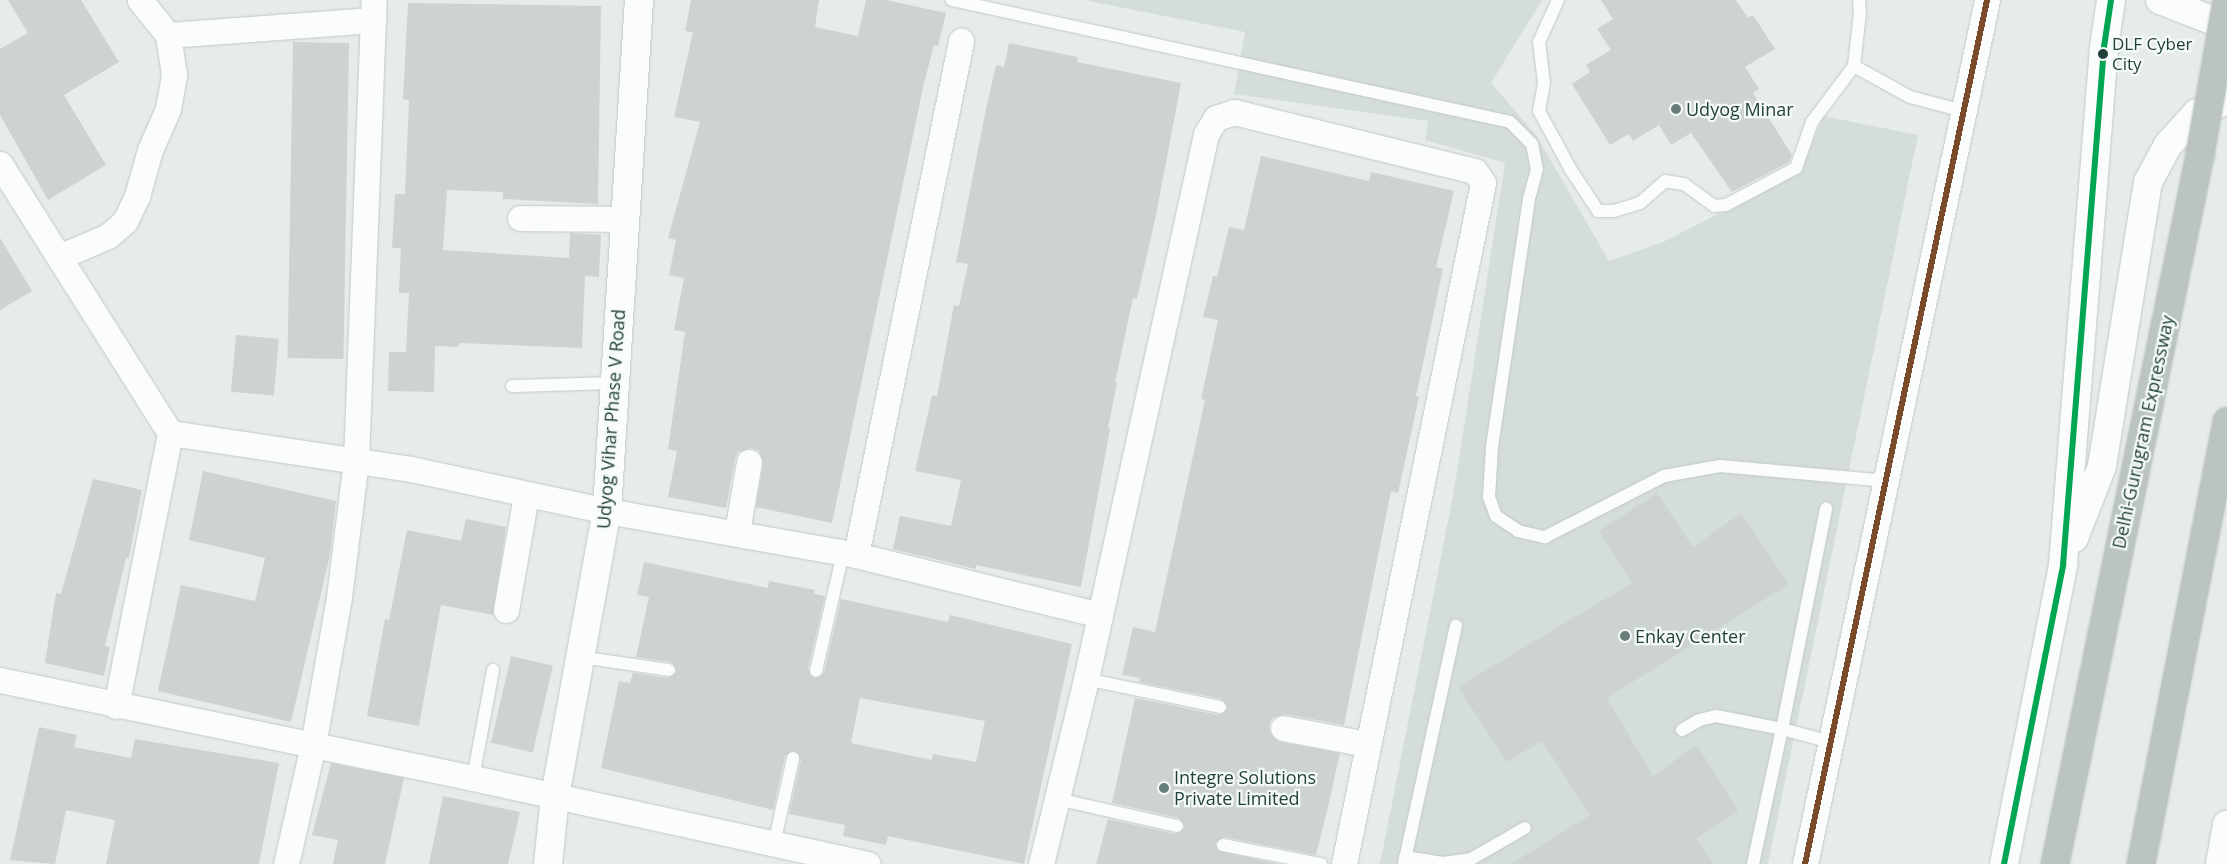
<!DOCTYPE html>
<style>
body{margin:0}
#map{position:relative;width:2227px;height:864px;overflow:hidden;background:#e6ecea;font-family:"Open Sans",sans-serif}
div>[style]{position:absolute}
.built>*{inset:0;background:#d4ddda}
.building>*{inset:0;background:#cdd3d1;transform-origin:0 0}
.roads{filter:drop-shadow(0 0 1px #c3c9c7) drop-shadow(0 0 1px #c3c9c7)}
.service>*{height:12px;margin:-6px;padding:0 6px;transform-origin:6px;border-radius:6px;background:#fbfcfc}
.minor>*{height:25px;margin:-12.5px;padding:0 12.5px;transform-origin:12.5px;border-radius:12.5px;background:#fbfcfc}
.tertiary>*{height:28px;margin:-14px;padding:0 14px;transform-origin:14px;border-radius:14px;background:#fbfcfc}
.secondary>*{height:28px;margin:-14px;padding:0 14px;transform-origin:14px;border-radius:14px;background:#fbfcfc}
.motorway>*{height:28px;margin:-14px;padding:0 14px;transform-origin:14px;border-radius:14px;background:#bbc4c2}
.bridges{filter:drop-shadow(0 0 1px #c2cbc9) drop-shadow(0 0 1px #c2cbc9)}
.motorway-bridge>*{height:28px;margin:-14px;padding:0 14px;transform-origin:14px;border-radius:14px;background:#bbc4c2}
.bus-1>*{height:6px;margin:-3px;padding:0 3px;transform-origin:3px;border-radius:3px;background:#7a4b2a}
.bus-2>*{height:6px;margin:-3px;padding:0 3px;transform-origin:3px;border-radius:3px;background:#00a651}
.dots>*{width:14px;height:14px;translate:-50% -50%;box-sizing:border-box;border:2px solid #f5faf8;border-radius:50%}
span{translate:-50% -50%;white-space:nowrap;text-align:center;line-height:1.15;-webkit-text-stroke:4.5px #f5faf8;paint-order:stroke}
.bus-label{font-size:17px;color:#22413c}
.left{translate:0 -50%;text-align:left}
.poi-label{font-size:18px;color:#22413c}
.street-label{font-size:18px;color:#22413c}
</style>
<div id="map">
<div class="built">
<div style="clip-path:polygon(1084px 0,1542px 0,1491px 83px,1536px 135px,1609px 261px,1663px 242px,1801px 172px,1823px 116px,1918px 135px,1768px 864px,1380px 864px,1454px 491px,1505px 163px,1425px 140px,1428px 121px,1234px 94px,1245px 32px)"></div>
</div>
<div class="building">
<div style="clip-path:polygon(8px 0,81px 0,119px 62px,64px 95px,106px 165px,48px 200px,0 115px,0 49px,28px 33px)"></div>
<div style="clip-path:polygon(691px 0,819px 0,815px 27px,858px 36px,866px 0,886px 0,946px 13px,938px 46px,934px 45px,924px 83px,832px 523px,756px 507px,763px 464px,759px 451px,751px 448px,738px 452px,735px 459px,726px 508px,668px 497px,677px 451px,668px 449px,685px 332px,674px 330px,684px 278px,669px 275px,676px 240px,668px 238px,700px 122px,674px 117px,693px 32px,685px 31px)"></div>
<div style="clip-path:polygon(1601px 0,1736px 0,1748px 18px,1753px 15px,1775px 49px,1745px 67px,1759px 89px,1753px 93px,1792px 155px,1789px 162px,1732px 192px,1691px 133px,1671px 145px,1659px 125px,1633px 141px,1629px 134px,1610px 145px,1572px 84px,1590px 72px,1586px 65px,1611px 50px,1597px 29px,1613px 19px)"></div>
<div style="clip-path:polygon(408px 3px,601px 6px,598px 204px,503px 199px,503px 192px,447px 190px,443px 250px,569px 258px,570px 233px,601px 235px,599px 277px,585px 276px,582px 348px,459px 343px,458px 347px,435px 346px,434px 392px,388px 391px,389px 352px,406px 352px,409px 293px,399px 293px,401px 248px,392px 248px,395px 194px,405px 194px,409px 100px,403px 99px)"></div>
<div style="left:293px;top:42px;width:56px;height:316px;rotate:1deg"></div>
<div style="clip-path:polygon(1009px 43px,1078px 57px,1077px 62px,1181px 83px,1156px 215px,1137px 299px,1133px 298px,1115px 383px,1117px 383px,1108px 428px,1110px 429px,1081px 587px,976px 565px,976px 569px,893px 549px,900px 516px,951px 526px,961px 480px,915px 471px,932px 395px,937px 396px,954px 305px,959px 306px,968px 264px,956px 262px,986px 109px,996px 65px,1004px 67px)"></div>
<div style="clip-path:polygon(1261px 156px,1369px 181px,1371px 172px,1454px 191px,1436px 267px,1443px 269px,1416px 396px,1419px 397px,1398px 493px,1391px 491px,1344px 725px,1285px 714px,1272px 718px,1269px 725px,1270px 733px,1280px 742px,1340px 753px,1328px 807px,1316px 855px,1224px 837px,1215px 843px,1218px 851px,1278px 864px,1096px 864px,1108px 819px,1175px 834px,1185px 828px,1179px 818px,1112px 803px,1135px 698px,1218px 715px,1228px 709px,1222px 699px,1139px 682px,1140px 678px,1122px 675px,1133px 627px,1155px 632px,1205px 400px,1201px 399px,1218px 320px,1203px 317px,1213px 276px,1217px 277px,1229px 227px,1244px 230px)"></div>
<div style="clip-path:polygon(0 238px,32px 291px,0 310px)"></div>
<div style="left:236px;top:335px;width:43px;height:57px;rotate:5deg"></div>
<div style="clip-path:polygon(203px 471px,336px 501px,330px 555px,291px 722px,158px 691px,181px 585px,255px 601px,265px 558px,189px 540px)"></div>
<div style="clip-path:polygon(93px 479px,142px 490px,129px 558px,126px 558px,105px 646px,110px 647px,104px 676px,45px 663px,56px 593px,61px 594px)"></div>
<div style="clip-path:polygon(1657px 493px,1693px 547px,1741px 513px,1789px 584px,1607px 698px,1653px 776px,1697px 745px,1738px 811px,1697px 838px,1713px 864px,1511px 864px,1590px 815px,1542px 741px,1507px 762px,1458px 687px,1632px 583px,1599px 531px)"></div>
<div style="clip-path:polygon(466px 519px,506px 527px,493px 615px,441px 605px,419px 726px,367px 716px,385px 619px,389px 620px,407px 530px,461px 541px)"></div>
<div style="clip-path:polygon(evenodd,644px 562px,768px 588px,769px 581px,815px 590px,814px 594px,825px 596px,808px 669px,815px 679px,824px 673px,841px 599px,948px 622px,950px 615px,1072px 644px,1024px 864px,888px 836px,886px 845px,843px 836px,845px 825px,789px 814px,801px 760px,795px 750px,785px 756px,773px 810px,601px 768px,619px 681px,630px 683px,633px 673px,668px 678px,677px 672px,671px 662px,636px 657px,649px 597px,637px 595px,644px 562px,860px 698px,985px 721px,976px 762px,933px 754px,932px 760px,851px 743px,860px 698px)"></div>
<div style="left:511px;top:656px;width:43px;height:89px;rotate:13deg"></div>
<div style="clip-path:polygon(39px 727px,77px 735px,74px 747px,131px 758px,135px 739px,279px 763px,259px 864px,106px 864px,115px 820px,66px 810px,55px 864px,10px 860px)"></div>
<div style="clip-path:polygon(331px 763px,404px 778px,385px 864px,333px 864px,338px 840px,312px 835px)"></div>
<div style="clip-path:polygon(443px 796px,520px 812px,508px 864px,429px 864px)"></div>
</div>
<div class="roads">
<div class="service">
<div style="left:952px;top:0;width:571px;rotate:12.33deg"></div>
<div style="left:1510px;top:122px;width:31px;rotate:45deg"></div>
<div style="left:1532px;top:144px;width:25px;rotate:79deg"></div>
<div style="left:1537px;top:169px;width:31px;rotate:105deg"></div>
<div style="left:1529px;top:199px;width:252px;rotate:98.5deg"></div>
<div style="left:1492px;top:448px;width:49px;rotate:93.5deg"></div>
<div style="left:1489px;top:497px;width:20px;rotate:70deg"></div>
<div style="left:1496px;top:516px;width:27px;rotate:34deg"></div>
<div style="left:1518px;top:531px;width:28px;rotate:13deg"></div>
<div style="left:1545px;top:537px;width:134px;rotate:-27.1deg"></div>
<div style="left:1664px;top:476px;width:57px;rotate:-10.1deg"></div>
<div style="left:1720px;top:466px;width:168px;rotate:5.1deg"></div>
<div style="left:1558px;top:0;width:46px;rotate:114.3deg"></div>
<div style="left:1539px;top:42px;width:41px;rotate:83deg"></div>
<div style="left:1544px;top:83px;width:28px;rotate:100deg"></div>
<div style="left:1539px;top:111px;width:67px;rotate:61.5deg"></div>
<div style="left:1571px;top:170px;width:49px;rotate:56.6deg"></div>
<div style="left:1598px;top:211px;width:16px"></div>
<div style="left:1614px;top:211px;width:27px;rotate:-17deg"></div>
<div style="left:1640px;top:203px;width:33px;rotate:-41deg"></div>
<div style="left:1665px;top:181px;width:19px;rotate:9deg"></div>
<div style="left:1684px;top:184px;width:37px;rotate:36deg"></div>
<div style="left:1714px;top:206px;width:12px;rotate:-5deg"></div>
<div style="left:1726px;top:205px;width:79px;rotate:-27.9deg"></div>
<div style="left:1796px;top:168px;width:49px;rotate:-70.8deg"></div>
<div style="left:1812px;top:122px;width:70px;rotate:-53.1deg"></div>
<div style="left:1859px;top:0;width:13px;rotate:86deg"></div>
<div style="left:1860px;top:13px;width:53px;rotate:96.5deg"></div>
<div style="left:1854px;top:66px;width:64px;rotate:29deg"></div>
<div style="left:1910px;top:97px;width:55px;rotate:14.8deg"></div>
<div style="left:512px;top:386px;width:103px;rotate:-1.7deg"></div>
<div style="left:580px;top:657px;width:90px;rotate:8.3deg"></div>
<div style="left:816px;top:671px;width:121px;rotate:-77.1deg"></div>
<div style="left:1086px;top:679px;width:137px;rotate:11.8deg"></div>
<div style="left:1682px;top:730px;width:20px;rotate:-30deg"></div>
<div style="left:1699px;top:720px;width:17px;rotate:-13deg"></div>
<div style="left:1716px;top:716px;width:67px;rotate:11.1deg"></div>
<div style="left:1782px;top:729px;width:225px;rotate:-78.7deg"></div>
<div style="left:473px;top:778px;width:110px;rotate:-79.5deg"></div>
<div style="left:1057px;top:799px;width:123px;rotate:12.7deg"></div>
<div style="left:774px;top:844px;width:88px;rotate:-77.5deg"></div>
<div style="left:1223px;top:845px;width:100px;rotate:11deg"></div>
<div style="left:1405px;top:857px;width:38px;rotate:9deg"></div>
<div style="left:1443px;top:863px;width:28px;rotate:-8deg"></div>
<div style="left:1471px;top:859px;width:62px;rotate:-29.9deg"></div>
<div style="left:1404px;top:864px;width:244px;rotate:-77.7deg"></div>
<div style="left:1753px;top:864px;width:138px;rotate:-77.9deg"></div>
<div style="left:1782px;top:729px;width:51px;rotate:14.9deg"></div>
</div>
<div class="minor">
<div style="left:168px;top:35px;width:206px;rotate:-4.2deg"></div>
<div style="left:0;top:164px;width:318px;rotate:57.7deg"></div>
<div style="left:170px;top:433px;width:244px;rotate:8.5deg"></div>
<div style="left:411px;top:469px;width:200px;rotate:12.1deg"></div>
<div style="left:607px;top:511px;width:253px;rotate:10deg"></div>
<div style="left:856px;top:555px;width:251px;rotate:13.8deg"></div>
<div style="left:520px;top:218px;width:105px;rotate:0.5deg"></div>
<div style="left:59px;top:257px;width:53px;rotate:-23.2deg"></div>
<div style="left:108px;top:236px;width:23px;rotate:-41deg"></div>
<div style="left:125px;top:221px;width:28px;rotate:-64deg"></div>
<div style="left:137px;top:196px;width:48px;rotate:-74.2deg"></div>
<div style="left:150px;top:150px;width:45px;rotate:-66.3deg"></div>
<div style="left:168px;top:109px;width:35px;rotate:-80deg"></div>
<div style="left:174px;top:75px;width:40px;rotate:-98.5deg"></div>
<div style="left:168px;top:35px;width:45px;rotate:-128.7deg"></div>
<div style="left:737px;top:532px;width:71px;rotate:-80.3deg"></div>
<div style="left:856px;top:555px;width:525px;rotate:-78.45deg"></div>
<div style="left:506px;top:610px;width:117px;rotate:-80.1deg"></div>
<div style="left:0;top:680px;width:483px;rotate:11.7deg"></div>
<div style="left:473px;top:778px;width:404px;rotate:12.3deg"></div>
<div style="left:116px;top:706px;width:278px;rotate:-78.8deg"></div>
<div style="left:1283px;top:728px;width:86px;rotate:10.8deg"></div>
<div style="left:286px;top:864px;width:122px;rotate:-77.2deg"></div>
<div style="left:313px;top:745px;width:150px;rotate:-80deg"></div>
<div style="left:339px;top:597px;width:138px;rotate:-82.9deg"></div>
<div style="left:356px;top:460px;width:460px;rotate:-87.8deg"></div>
<div style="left:1041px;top:864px;width:190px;rotate:-76.3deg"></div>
<div style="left:1086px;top:679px;width:558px;rotate:-77.58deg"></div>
<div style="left:1206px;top:134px;width:19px;rotate:-58deg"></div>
<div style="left:1216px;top:118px;width:19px;rotate:-18deg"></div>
<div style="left:1234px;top:112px;width:248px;rotate:13.8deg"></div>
<div style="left:1475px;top:171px;width:14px;rotate:56deg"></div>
<div style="left:1483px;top:183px;width:695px;rotate:101.54deg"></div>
<div style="left:1805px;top:864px;width:883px;rotate:-78.1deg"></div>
</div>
<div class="tertiary">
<div style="left:2160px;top:0;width:72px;rotate:21.2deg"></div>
<div style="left:548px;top:864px;width:68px;rotate:-84.1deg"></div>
<div style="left:555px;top:796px;width:290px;rotate:-79.7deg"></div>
<div style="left:607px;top:511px;width:512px;rotate:-86.42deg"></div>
</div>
<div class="secondary">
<div style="left:2074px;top:538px;width:77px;rotate:-68.7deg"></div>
<div style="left:2102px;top:466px;width:288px;rotate:-80.8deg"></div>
<div style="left:2148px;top:182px;width:42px;rotate:-61.6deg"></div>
<div style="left:2168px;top:145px;width:43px;rotate:-47.8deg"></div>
<div style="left:2197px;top:113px;width:33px;rotate:-23deg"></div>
<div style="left:2004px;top:864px;width:305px;rotate:-78.8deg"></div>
<div style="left:2063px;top:565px;width:520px;rotate:-85.47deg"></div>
<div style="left:2104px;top:47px;width:48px;rotate:-81.5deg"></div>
<div style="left:2220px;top:864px;width:40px;rotate:-80deg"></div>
</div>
<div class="motorway">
<div style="left:2055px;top:864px;width:724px;rotate:-78.44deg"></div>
<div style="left:2141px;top:864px;width:451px;rotate:-79deg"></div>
</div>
</div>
<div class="bridges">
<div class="motorway-bridge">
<div style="left:2200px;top:155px;width:157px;rotate:-80.1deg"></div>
</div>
</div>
<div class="bus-1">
<div style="left:1805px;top:864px;width:883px;rotate:-78.1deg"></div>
</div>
<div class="bus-2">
<div style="left:2004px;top:864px;width:305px;rotate:-78.8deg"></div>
<div style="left:2063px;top:565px;width:520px;rotate:-85.47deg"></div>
<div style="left:2104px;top:47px;width:48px;rotate:-81.5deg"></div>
</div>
<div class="dots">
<div style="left:2103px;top:54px;background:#22413c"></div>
<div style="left:1676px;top:109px;background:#677d79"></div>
<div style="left:1625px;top:636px;background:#677d79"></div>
<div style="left:1164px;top:788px;background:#677d79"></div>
</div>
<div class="bus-label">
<span class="left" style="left:2112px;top:54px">DLF Cyber<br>City</span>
</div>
<div class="poi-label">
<span class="left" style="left:1686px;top:109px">Udyog Minar</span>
<span class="left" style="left:1635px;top:636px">Enkay Center</span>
<span class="left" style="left:1174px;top:788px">Integre Solutions<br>Private Limited</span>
</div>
<div class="street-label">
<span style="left:611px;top:419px;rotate:-86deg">Udyog Vihar Phase V Road</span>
<span style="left:2143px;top:432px;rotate:-78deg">Delhi-Gurugram Expressway</span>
</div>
</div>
